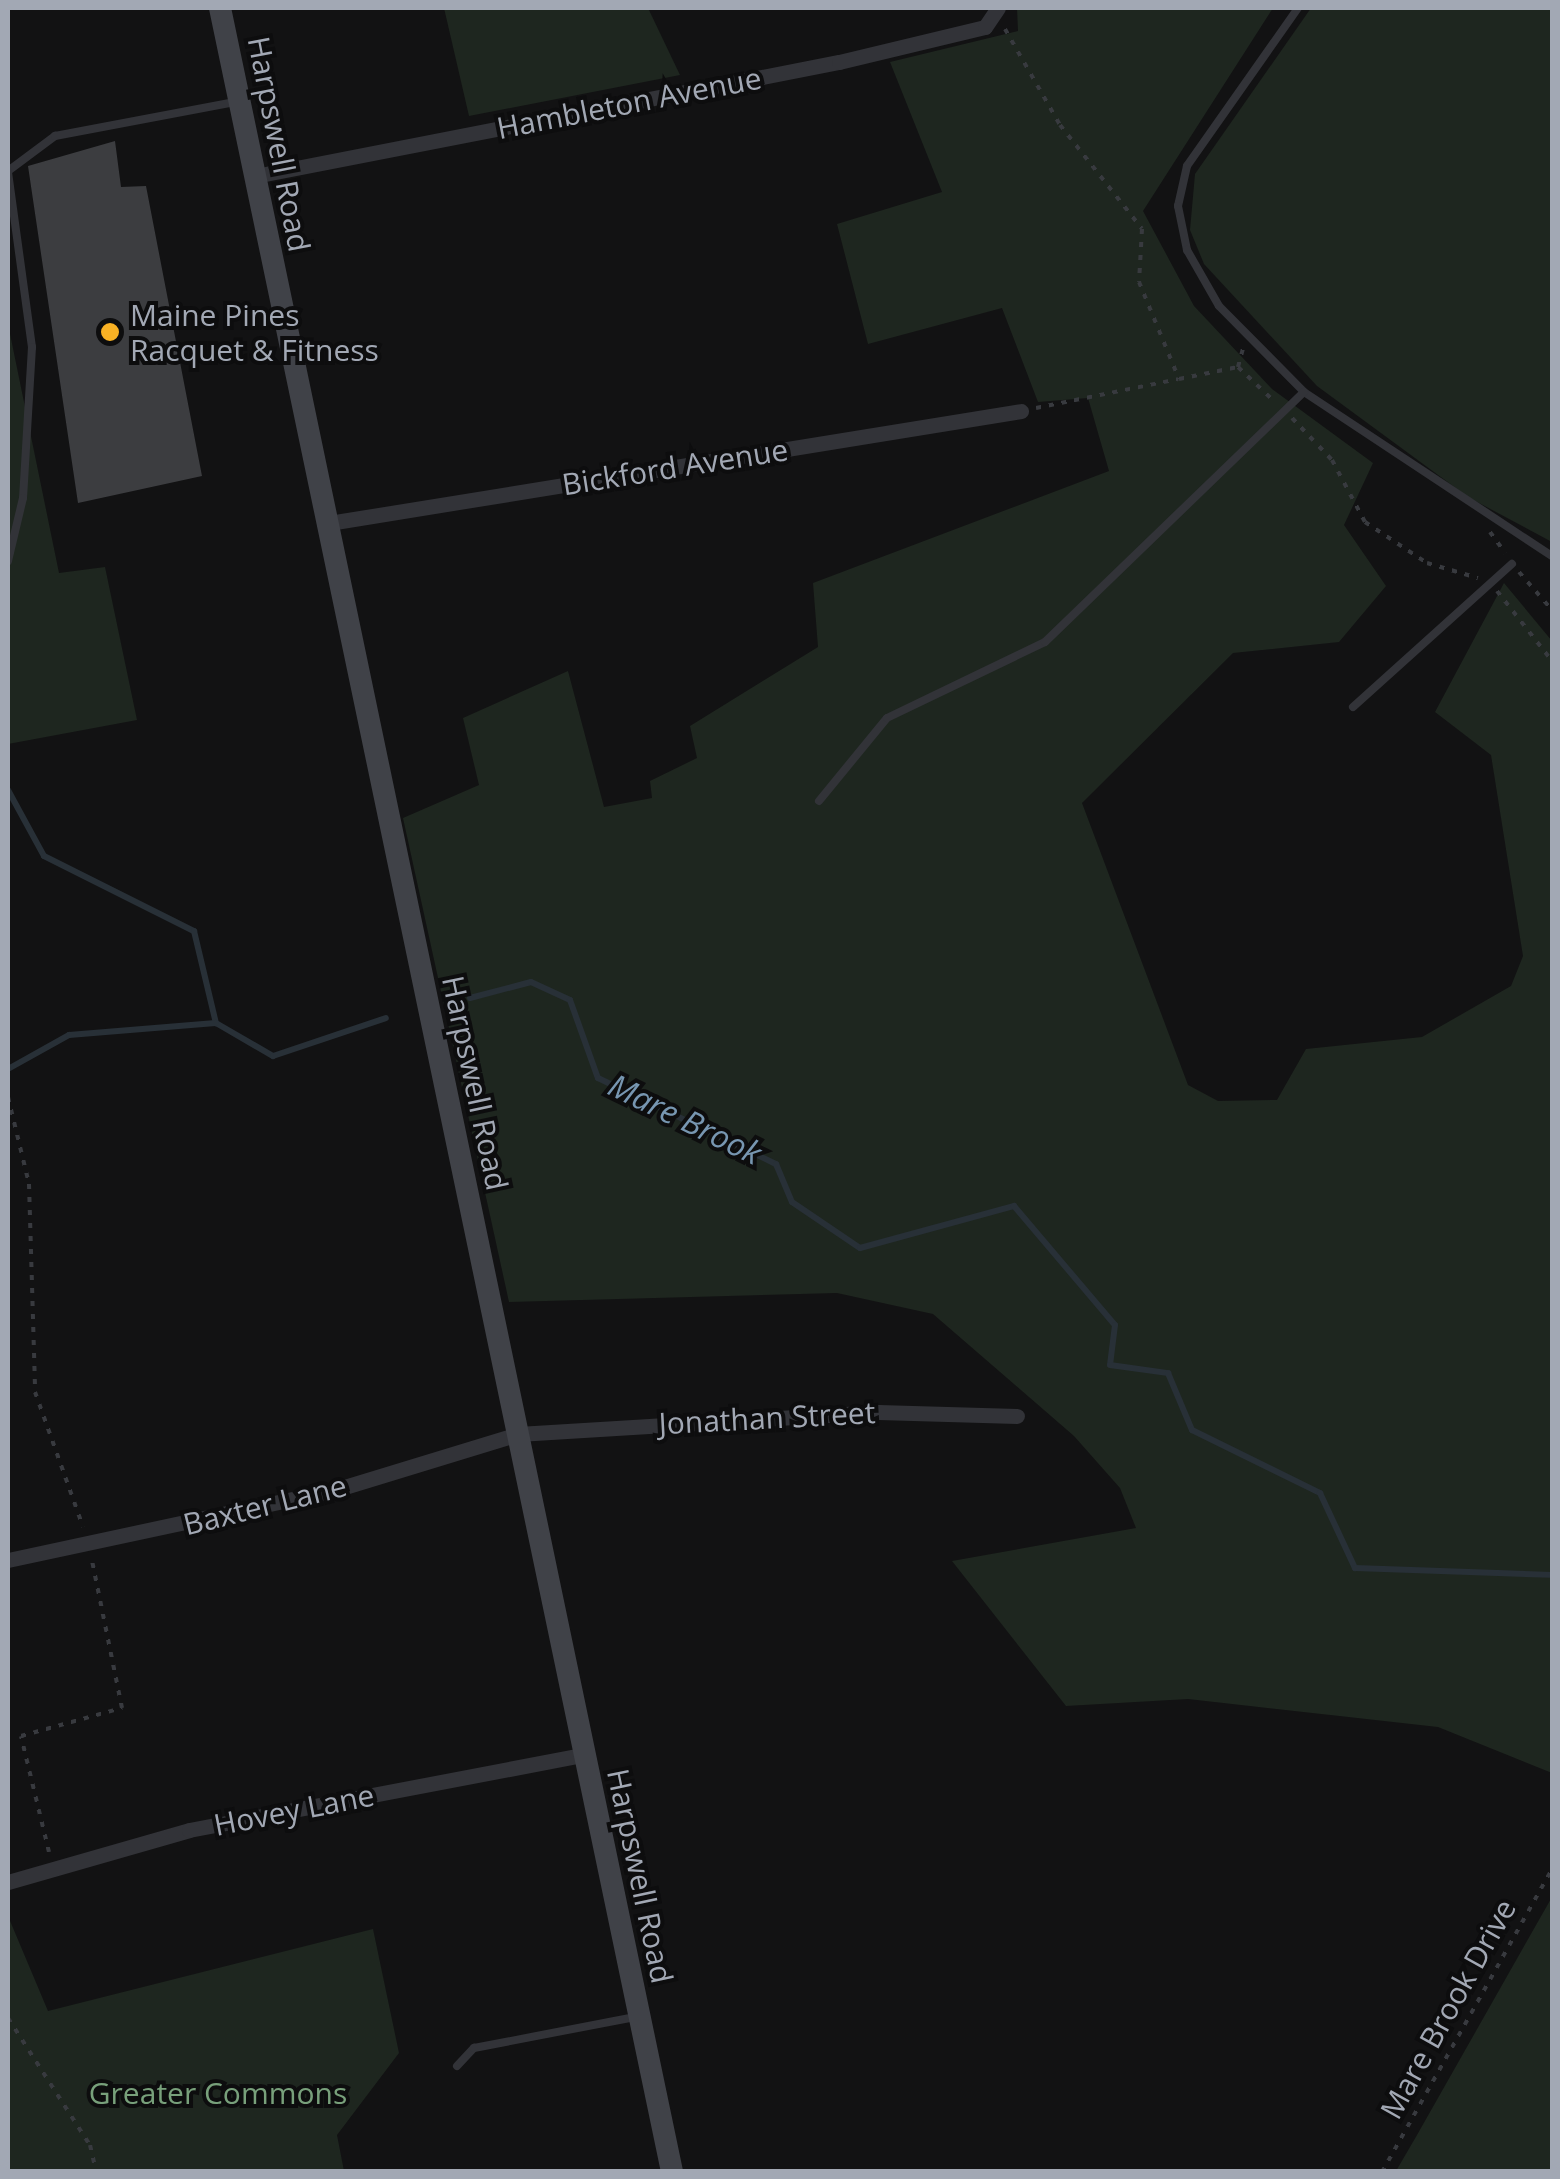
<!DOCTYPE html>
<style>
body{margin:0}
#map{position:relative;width:1560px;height:2179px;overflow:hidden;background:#121213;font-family:"Open Sans",sans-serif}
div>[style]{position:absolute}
.green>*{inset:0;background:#1e261f}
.stream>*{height:6px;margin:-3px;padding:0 3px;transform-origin:3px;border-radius:3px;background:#283037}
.building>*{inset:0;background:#3c3d40}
.path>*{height:4px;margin-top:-2px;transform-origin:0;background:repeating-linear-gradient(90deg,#383a3f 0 5px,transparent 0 13px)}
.lane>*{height:8px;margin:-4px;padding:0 4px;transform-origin:4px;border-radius:4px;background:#323338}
.street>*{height:15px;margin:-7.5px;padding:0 7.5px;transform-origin:7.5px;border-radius:7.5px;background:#323338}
.secondary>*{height:22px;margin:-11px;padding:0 11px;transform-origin:11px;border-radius:11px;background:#404248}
.dots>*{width:28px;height:28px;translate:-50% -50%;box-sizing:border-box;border:5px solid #0d0d0e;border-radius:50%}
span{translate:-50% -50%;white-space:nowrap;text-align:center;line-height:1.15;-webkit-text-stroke:8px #0d0d0e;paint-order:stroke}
.street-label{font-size:30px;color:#a2a8b4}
.poi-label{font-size:30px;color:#a2a8b4}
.left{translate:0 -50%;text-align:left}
.park-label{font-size:30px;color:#78a07b}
.water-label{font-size:32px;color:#7796b1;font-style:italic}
.frame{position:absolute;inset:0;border:10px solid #a2a8b4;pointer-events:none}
</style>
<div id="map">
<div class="green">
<div style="clip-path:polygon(444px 8px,648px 8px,680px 75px,469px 116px)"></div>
<div style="clip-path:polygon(1017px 8px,1273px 8px,1143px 211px,1194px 306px,1272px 389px,1373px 463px,1344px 525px,1386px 586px,1339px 642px,1233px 653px,1082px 803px,1188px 1085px,1218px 1101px,1277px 1100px,1306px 1049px,1422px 1037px,1511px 986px,1523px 956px,1491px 755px,1435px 712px,1504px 583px,1552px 641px,1552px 1773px,1438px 1727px,1188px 1699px,1066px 1706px,952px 1561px,1136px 1528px,1120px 1488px,1074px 1436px,933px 1314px,837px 1293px,509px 1302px,403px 818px,479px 785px,463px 718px,568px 671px,604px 807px,652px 798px,650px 781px,697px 758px,690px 726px,818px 647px,813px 583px,1109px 471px,1088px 398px,1038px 402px,1002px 308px,868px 344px,837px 224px,942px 192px,890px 62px,1018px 31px)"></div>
<div style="clip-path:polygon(1311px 8px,1552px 8px,1552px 542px,1468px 497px,1317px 386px,1204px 264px,1190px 230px,1195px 174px)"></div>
<div style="clip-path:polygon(8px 324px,59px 573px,105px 567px,137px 720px,8px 744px)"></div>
<div style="clip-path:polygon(1552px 1897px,1552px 2171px,1396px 2171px,1417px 2135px)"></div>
<div style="clip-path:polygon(8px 1916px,48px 2011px,373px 1929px,399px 2053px,337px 2135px,344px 2171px,8px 2171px)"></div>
</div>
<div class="stream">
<div style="left:8px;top:790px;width:75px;rotate:61.4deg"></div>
<div style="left:44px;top:856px;width:168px;rotate:26.6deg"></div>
<div style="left:194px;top:931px;width:95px;rotate:76.6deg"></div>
<div style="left:216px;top:1023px;width:66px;rotate:30.1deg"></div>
<div style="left:273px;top:1056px;width:119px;rotate:-18.6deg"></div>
<div style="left:470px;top:998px;width:63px;rotate:-14.7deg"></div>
<div style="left:531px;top:982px;width:43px;rotate:24.8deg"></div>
<div style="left:570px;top:1000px;width:83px;rotate:70.3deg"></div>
<div style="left:598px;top:1078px;width:198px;rotate:25.8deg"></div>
<div style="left:776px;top:1164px;width:41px;rotate:67.2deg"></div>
<div style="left:792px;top:1202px;width:82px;rotate:34.1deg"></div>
<div style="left:860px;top:1248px;width:160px;rotate:-15.3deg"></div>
<div style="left:1014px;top:1206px;width:156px;rotate:49.7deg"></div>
<div style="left:1115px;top:1325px;width:40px;rotate:97.1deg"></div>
<div style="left:1110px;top:1365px;width:59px;rotate:7.9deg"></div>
<div style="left:1168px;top:1373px;width:62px;rotate:67.2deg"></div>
<div style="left:1192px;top:1430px;width:143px;rotate:26.2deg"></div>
<div style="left:1320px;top:1493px;width:83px;rotate:65deg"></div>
<div style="left:1355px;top:1568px;width:197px;rotate:2deg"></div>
<div style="left:8px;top:1069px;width:70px;rotate:-29.1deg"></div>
<div style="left:69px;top:1035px;width:147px;rotate:-4.7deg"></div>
</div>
<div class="building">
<div style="clip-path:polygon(115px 141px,121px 187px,146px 186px,202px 476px,78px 503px,28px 166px)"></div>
</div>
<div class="path">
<div style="left:1005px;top:29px;width:111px;rotate:60.2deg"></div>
<div style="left:1060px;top:125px;width:132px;rotate:51.7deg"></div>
<div style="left:1142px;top:229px;width:53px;rotate:93.2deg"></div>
<div style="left:1139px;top:282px;width:105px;rotate:67.6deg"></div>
<div style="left:1179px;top:379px;width:60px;rotate:-11.5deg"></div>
<div style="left:1238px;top:367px;width:20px;rotate:-75deg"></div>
<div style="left:1238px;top:367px;width:50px;rotate:43.4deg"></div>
<div style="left:1036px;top:408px;width:145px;rotate:-11.5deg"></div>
<div style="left:1292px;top:418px;width:58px;rotate:46.4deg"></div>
<div style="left:1332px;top:460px;width:70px;rotate:62deg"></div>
<div style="left:1365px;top:522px;width:74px;rotate:33.5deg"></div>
<div style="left:1427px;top:563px;width:53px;rotate:16.4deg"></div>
<div style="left:1490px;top:532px;width:26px;rotate:54deg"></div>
<div style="left:1519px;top:572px;width:50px;rotate:49deg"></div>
<div style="left:1497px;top:591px;width:89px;rotate:51.8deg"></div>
<div style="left:8px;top:1097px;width:89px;rotate:76.4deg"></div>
<div style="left:29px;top:1184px;width:208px;rotate:88.3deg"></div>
<div style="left:35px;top:1392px;width:143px;rotate:70.4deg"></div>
<div style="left:49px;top:1852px;width:119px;rotate:-103.6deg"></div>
<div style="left:21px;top:1736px;width:105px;rotate:-15.5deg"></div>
<div style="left:122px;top:1708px;width:150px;rotate:-101.5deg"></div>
<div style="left:8px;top:2018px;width:151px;rotate:57.2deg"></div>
<div style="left:90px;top:2145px;width:28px;rotate:77deg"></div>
<div style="left:1382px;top:2172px;width:347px;rotate:-60.7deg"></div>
</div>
<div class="lane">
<div style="left:1298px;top:8px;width:193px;rotate:125.1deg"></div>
<div style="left:1187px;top:166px;width:41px;rotate:102.7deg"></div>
<div style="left:1178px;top:206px;width:45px;rotate:78.4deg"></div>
<div style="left:1187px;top:250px;width:64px;rotate:60.3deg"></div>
<div style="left:1219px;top:306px;width:121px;rotate:45.3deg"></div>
<div style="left:1304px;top:392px;width:297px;rotate:33.5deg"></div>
<div style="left:8px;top:171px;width:59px;rotate:-36.7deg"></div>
<div style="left:55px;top:136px;width:183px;rotate:-10.7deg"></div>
<div style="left:8px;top:172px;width:177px;rotate:82.2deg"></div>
<div style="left:32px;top:347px;width:151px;rotate:93.4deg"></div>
<div style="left:23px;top:498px;width:65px;rotate:103.4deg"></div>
<div style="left:1353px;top:707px;width:214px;rotate:-42deg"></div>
<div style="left:819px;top:801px;width:107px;rotate:-50.7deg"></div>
<div style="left:887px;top:718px;width:175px;rotate:-25.7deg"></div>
<div style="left:1045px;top:642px;width:360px;rotate:-44deg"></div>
<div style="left:457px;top:2066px;width:25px;rotate:-47deg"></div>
<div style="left:474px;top:2048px;width:164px;rotate:-10.9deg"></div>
</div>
<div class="street">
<div style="left:255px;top:176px;width:595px;rotate:-11.05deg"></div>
<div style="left:839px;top:62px;width:150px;rotate:-13.5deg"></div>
<div style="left:985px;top:27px;width:23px;rotate:-56deg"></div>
<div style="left:329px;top:523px;width:701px;rotate:-9.19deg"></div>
<div style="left:8px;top:1560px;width:338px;rotate:-12.1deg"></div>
<div style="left:338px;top:1489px;width:188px;rotate:-17deg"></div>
<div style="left:518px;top:1434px;width:361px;rotate:-3.5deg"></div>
<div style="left:878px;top:1412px;width:139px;rotate:1.6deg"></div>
<div style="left:8px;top:1882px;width:188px;rotate:-16deg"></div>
<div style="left:189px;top:1830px;width:402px;rotate:-10.8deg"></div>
</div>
<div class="secondary">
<div style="left:220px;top:8px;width:2211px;rotate:78.2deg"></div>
</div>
<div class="dots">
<div style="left:110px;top:332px;background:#f8b124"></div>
</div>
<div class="street-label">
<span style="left:629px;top:103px;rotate:-11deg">Hambleton Avenue</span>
<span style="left:279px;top:144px;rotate:79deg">Harpswell Road</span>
<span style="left:675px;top:467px;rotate:-9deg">Bickford Avenue</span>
<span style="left:475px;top:1083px;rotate:78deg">Harpswell Road</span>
<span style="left:767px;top:1418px;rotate:-3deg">Jonathan Street</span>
<span style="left:265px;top:1505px;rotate:-14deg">Baxter Lane</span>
<span style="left:294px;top:1810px;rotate:-11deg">Hovey Lane</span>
<span style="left:640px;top:1876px;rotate:78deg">Harpswell Road</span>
<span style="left:1448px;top:2009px;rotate:-61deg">Mare Brook Drive</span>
</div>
<div class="poi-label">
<span class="left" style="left:130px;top:332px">Maine Pines<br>Racquet &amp; Fitness</span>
</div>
<div class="park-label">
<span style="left:218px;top:2093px">Greater Commons</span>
</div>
<div class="water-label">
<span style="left:685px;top:1119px;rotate:26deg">Mare Brook</span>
</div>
<div class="frame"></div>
</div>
